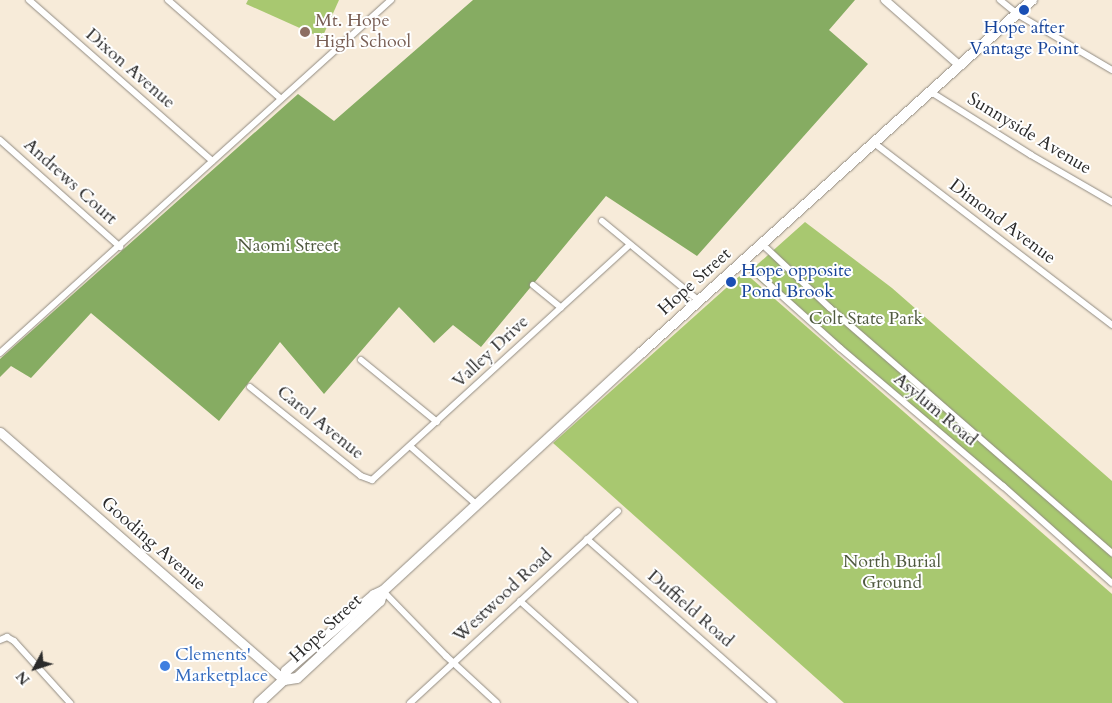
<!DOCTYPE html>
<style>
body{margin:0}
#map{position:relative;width:1112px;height:703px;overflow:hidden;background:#f7ebd9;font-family:Cardo,serif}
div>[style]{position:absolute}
.green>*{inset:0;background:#a8c870}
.forest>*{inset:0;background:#86ac62}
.roads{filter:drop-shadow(0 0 1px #918b82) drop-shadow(0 0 1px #918b82)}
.minor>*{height:6px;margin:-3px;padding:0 3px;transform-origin:3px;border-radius:3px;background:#fff}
.tertiary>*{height:8px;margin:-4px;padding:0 4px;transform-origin:4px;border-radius:4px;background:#fff}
.secondary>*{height:9px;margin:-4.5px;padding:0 4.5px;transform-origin:4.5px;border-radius:4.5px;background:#fff}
.primary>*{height:10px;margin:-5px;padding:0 5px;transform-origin:5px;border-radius:5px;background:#fff}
.dots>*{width:14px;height:14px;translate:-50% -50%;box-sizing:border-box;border:2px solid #fff;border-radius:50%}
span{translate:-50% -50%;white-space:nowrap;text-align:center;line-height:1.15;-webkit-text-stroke:4px #fff;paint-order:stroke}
.education-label{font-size:18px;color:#785e54}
.left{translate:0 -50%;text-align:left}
.transit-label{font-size:18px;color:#164399}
.street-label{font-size:18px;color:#2b2b2b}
.park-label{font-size:18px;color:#505a40}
.shop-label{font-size:18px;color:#366cbe}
.north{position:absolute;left:10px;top:643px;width:50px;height:50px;-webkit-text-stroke:4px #fff;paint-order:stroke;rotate:230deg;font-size:14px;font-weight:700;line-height:20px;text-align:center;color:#2b2b2b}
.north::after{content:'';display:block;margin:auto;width:18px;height:22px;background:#2b2b2b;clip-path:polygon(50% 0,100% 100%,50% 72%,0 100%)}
</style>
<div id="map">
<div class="green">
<div style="clip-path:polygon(248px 0,339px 0,322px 38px,246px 4px)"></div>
<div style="clip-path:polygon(805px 222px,892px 288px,1112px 481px,1112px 585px,1003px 486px,749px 272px)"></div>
<div style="clip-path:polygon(744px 272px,1112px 594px,1112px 703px,844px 703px,553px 443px)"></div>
</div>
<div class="forest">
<div style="clip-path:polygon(473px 0,855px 0,829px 30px,868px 64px,697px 256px,606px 196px,481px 347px,453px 325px,434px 343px,399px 307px,324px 394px,280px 342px,219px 421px,91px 313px,31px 378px,11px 366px,0 377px,0 359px,298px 94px,334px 121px)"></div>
</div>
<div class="roads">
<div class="minor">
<div style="left:29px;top:0;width:244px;rotate:41.3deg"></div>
<div style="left:168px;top:0;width:150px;rotate:41.2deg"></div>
<div style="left:1000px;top:0;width:22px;rotate:39deg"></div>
<div style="left:1017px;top:14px;width:110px;rotate:30.5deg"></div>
<div style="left:931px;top:92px;width:118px;rotate:32.2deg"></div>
<div style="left:1031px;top:155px;width:94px;rotate:30.1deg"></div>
<div style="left:0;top:140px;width:161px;rotate:41.7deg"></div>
<div style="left:874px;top:143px;width:300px;rotate:37.4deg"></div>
<div style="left:602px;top:221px;width:126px;rotate:39.5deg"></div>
<div style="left:762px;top:244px;width:93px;rotate:43.3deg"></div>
<div style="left:830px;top:308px;width:374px;rotate:41deg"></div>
<div style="left:743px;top:261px;width:130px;rotate:41.9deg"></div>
<div style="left:840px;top:348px;width:214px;rotate:40.3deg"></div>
<div style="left:1003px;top:486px;width:146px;rotate:41.7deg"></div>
<div style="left:533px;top:285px;width:36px;rotate:39deg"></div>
<div style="left:0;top:353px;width:527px;rotate:-42.08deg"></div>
<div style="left:361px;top:360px;width:98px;rotate:39.2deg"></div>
<div style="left:250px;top:387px;width:142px;rotate:38.7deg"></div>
<div style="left:361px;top:476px;width:12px;rotate:20deg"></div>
<div style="left:372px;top:480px;width:348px;rotate:-42.4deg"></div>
<div style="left:411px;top:447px;width:88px;rotate:41.3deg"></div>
<div style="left:587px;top:539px;width:248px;rotate:41.4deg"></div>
<div style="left:383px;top:591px;width:91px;rotate:45.9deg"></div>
<div style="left:446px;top:656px;width:69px;rotate:42.7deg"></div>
<div style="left:520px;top:601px;width:153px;rotate:41.8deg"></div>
<div style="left:0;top:640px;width:8px;rotate:-23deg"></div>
<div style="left:7px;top:637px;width:8px;rotate:30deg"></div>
<div style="left:14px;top:641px;width:84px;rotate:47.9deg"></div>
<div style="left:410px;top:703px;width:283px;rotate:-42.7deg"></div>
</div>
<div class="tertiary">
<div style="left:885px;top:0;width:100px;rotate:41.3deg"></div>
</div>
<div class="secondary">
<div style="left:0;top:432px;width:377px;rotate:41.1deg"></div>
</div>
<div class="primary">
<div style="left:284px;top:680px;width:13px;rotate:-9deg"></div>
<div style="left:297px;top:678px;width:113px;rotate:-42.9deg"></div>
<div style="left:380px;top:601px;width:10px;rotate:-73deg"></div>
<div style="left:259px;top:703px;width:34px;rotate:-43deg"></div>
<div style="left:284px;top:680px;width:9px;rotate:-77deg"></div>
<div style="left:286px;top:671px;width:116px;rotate:-40.8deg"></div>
<div style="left:374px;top:595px;width:10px;rotate:-24deg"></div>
<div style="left:383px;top:591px;width:351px;rotate:-42.7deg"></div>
<div style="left:641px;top:353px;width:527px;rotate:-42.08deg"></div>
</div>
</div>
<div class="dots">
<div style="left:1024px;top:10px;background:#1a4fb4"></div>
<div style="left:305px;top:32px;background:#8d6e63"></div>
<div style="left:731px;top:282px;background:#1a4fb4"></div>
<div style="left:165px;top:666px;background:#3f7fe0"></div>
</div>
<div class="education-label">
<span class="left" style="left:315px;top:32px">Mt. Hope<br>High School</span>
</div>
<div class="transit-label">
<span style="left:1024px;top:39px">Hope after<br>Vantage Point</span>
<span class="left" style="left:741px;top:282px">Hope opposite<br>Pond Brook</span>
</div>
<div class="street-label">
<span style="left:130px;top:69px;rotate:41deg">Dixon Avenue</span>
<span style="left:1029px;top:134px;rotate:31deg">Sunnyside Avenue</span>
<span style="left:70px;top:182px;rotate:42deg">Andrews Court</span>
<span style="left:1002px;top:222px;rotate:37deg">Dimond Avenue</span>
<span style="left:695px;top:282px;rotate:-42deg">Hope Street</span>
<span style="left:491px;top:352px;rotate:-43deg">Valley Drive</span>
<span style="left:935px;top:410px;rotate:40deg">Asylum Road</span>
<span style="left:320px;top:423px;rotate:39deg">Carol Avenue</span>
<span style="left:153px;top:544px;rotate:41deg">Gooding Avenue</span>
<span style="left:503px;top:596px;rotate:-43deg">Westwood Road</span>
<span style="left:690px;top:609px;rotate:41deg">Duffield Road</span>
<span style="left:326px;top:629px;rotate:-43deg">Hope Street</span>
</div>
<div class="park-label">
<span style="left:288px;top:246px">Naomi Street</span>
<span style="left:866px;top:319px">Colt State Park</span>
<span style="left:892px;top:573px">North Burial<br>Ground</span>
</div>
<div class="shop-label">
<span class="left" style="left:175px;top:666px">Clements'<br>Marketplace</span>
</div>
<div class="north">N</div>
</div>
